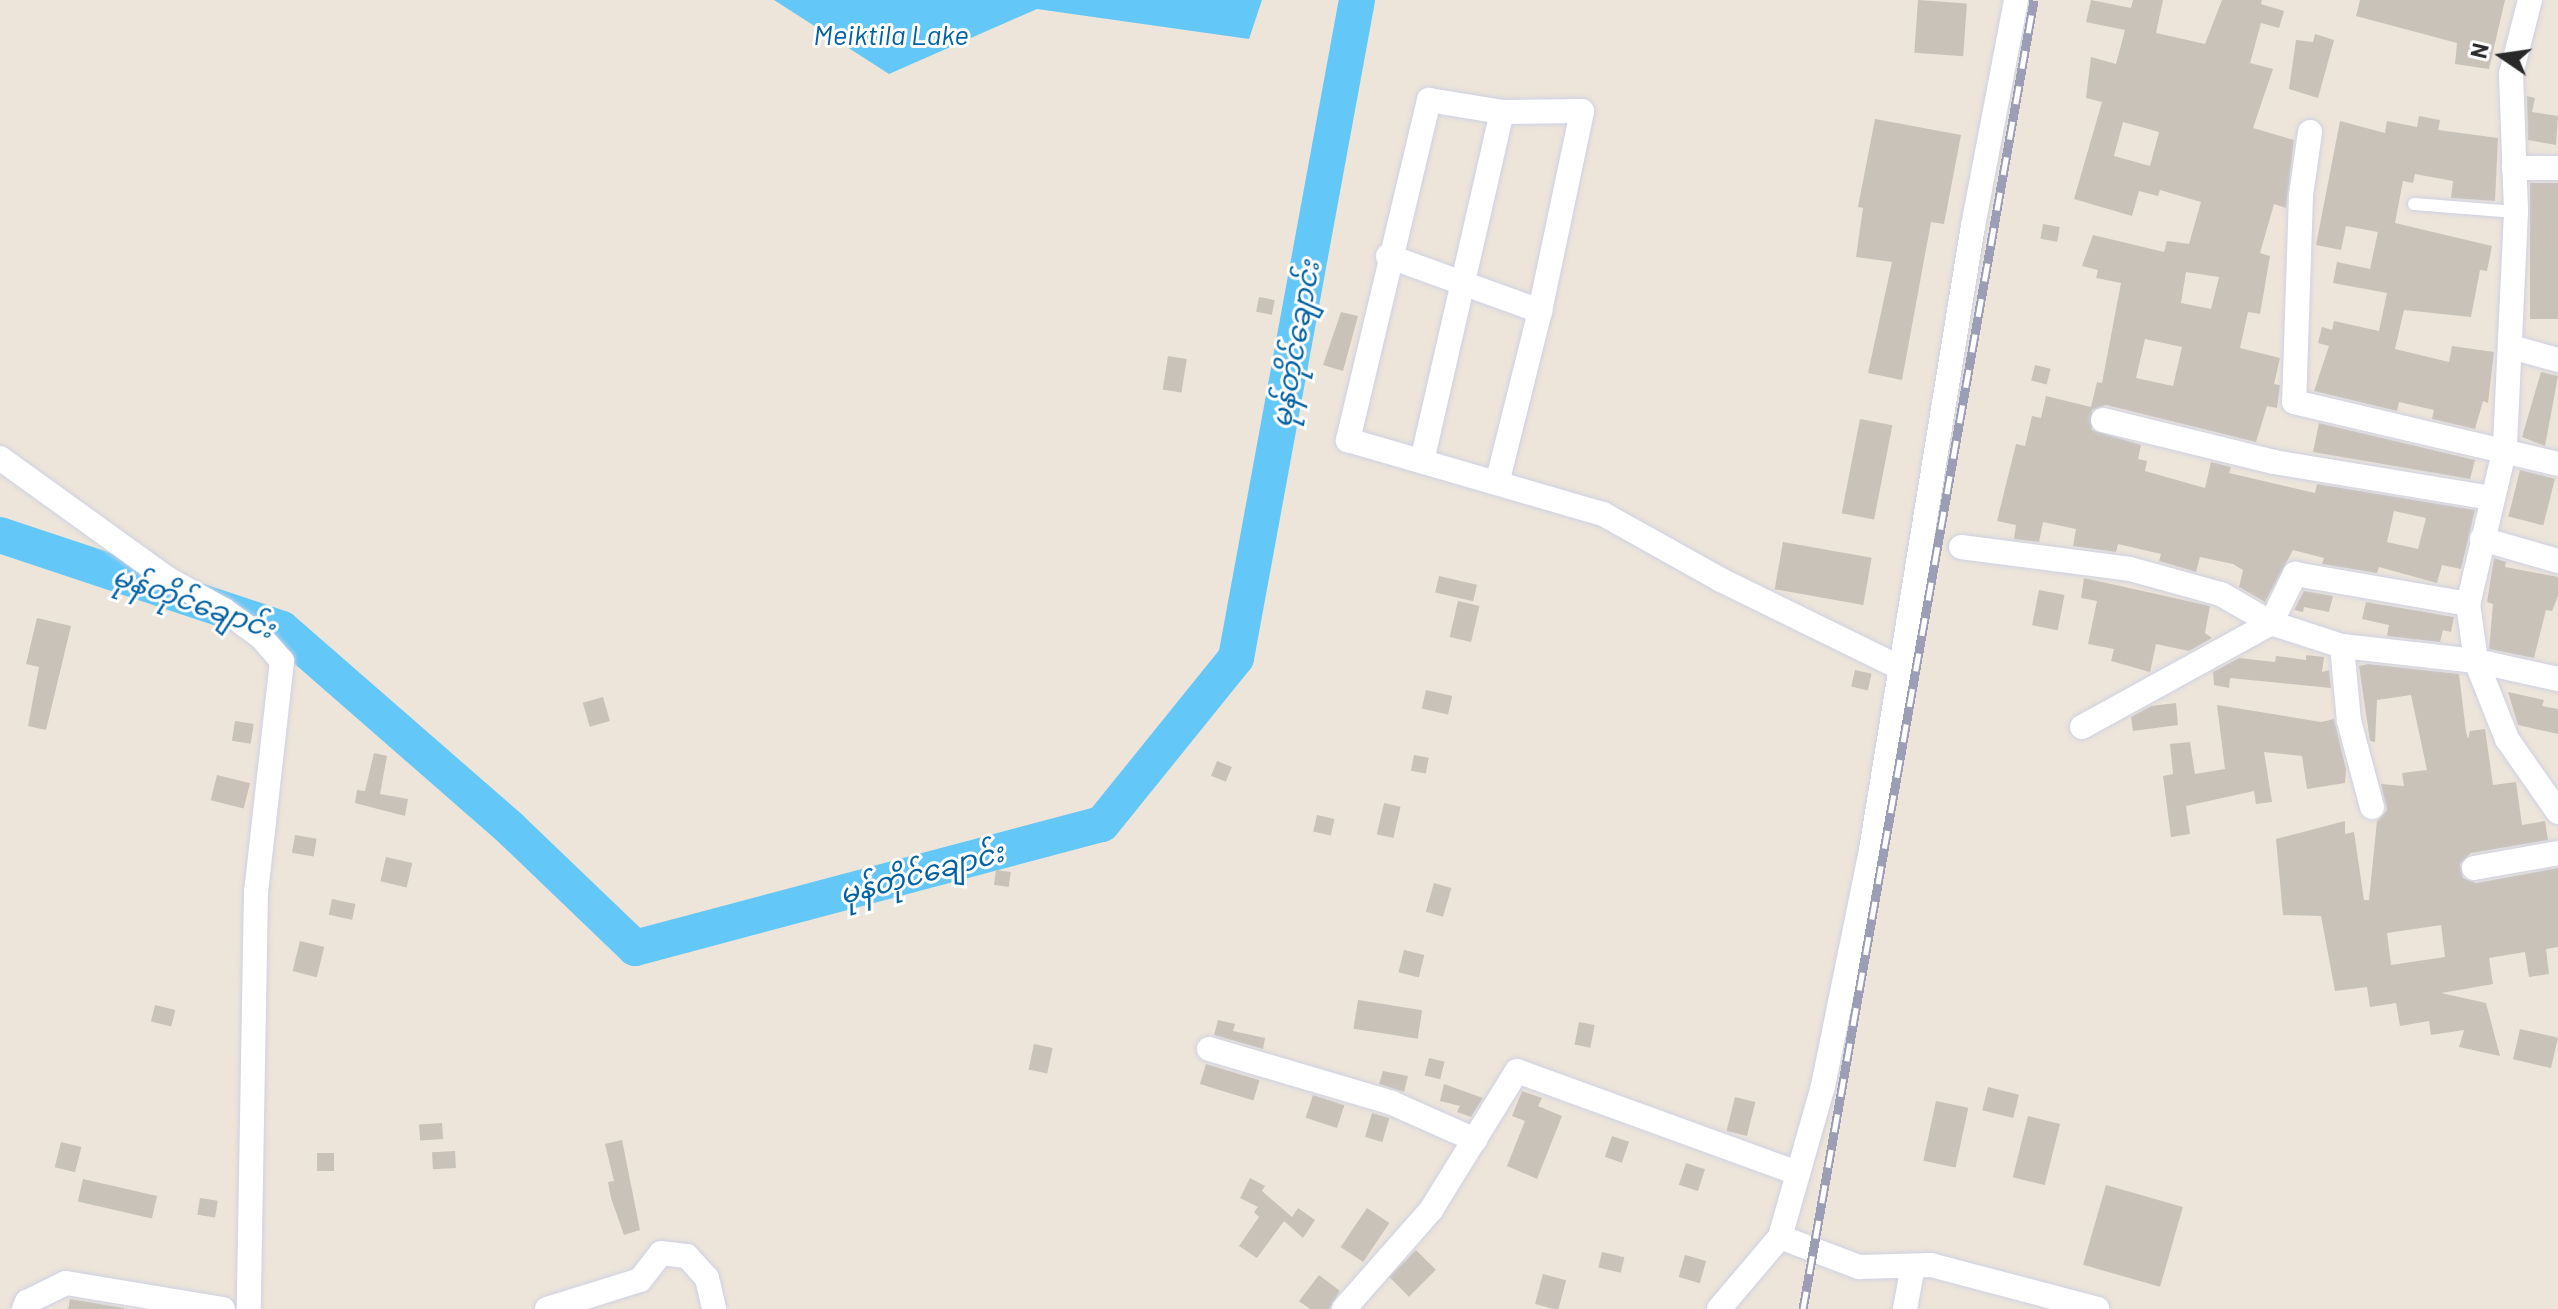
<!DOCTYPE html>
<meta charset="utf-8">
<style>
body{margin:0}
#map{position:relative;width:2558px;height:1309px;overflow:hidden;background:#ede5d9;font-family:Barlow,"Noto Sans Myanmar",sans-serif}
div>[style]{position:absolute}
.water>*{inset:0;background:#63c7f8}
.river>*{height:36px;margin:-18px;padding:0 18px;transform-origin:18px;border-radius:18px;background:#63c7f8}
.building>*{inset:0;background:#c8c2b9;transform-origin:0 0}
.roads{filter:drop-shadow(0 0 2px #ced1e3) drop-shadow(0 0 2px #ced1e3)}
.service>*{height:12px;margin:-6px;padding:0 6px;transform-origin:6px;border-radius:6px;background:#fff}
.minor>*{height:24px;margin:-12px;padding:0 12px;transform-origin:12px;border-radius:12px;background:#fff}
.rail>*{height:9px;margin-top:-4.5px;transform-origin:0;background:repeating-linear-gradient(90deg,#fff 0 18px,#9c9eb5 0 36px);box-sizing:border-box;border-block:2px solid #9c9eb5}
span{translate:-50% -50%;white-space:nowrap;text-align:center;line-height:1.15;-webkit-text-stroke:6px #fff;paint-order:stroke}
.water-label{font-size:28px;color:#0362a3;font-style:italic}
.north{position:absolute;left:2462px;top:16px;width:80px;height:80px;-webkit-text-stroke:6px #fff;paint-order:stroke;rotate:283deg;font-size:22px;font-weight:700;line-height:32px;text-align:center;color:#292929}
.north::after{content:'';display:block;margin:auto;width:28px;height:36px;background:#292929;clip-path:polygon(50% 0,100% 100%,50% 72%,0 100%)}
</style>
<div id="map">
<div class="water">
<div style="clip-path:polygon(774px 0,1262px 0,1249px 39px,1037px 9px,889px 74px)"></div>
</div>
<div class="river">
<div style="left:0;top:535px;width:297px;rotate:18.4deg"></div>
<div style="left:282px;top:629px;width:304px;rotate:41.1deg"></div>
<div style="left:511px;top:829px;width:172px;rotate:43.8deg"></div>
<div style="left:635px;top:948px;width:483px;rotate:-14.9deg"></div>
<div style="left:1102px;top:824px;width:213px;rotate:-51.1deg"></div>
<div style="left:1236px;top:658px;width:669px;rotate:-79.58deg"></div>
</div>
<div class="building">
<div style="left:1918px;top:0;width:49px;height:53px;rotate:4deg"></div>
<div style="clip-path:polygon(evenodd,2091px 0,2131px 8px,2133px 0,2163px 0,2156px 33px,2205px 44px,2222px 0,2262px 0,2261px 4px,2284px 11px,2279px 28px,2261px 23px,2250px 63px,2273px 69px,2253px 128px,2294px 140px,2286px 208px,2274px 204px,2260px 253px,2270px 256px,2260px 314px,2248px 312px,2240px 348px,2280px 358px,2274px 384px,2280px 385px,2277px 408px,2267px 406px,2256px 442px,2106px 405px,2092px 410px,2092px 430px,2141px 445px,2138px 459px,2147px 461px,2145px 471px,2205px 488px,2211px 462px,2231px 467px,2229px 473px,2315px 493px,2317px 484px,2475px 510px,2461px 569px,2442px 565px,2437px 583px,2379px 567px,2377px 573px,2322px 564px,2324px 558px,2293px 550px,2265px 602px,2239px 587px,2243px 570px,2233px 564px,2200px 557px,2196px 572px,2159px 561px,2161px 554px,2118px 544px,2116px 552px,2073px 546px,2076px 529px,2043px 522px,2039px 542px,2014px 539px,2016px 525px,1997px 521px,2016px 444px,2025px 446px,2032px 416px,2041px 418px,2046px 396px,2091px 407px,2097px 382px,2102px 383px,2121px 283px,2096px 278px,2098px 270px,2082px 266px,2093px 235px,2164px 252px,2167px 241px,2189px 244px,2201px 202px,2160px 190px,2158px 196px,2139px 191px,2132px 216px,2074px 199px,2102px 102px,2086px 98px,2091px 57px,2116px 64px,2125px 30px,2086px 22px,2091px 0,2123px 122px,2159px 132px,2150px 166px,2114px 156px,2123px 122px,2091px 0,2186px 272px,2219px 277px,2211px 309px,2181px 303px,2186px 272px,2091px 0,2145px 339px,2182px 347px,2173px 386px,2136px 378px,2145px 339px,2091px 0,2394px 511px,2426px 518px,2418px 549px,2387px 542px,2394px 511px)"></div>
<div style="clip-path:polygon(2360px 0,2505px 0,2489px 69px,2455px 64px,2457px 43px,2356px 16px)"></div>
<div style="clip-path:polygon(2315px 34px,2334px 40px,2318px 98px,2289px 89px,2296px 40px,2313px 42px)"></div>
<div style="clip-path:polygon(2527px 96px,2535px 98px,2532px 112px,2558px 116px,2556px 145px,2528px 140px)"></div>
<div style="clip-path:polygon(2419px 116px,2440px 120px,2438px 130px,2498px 138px,2495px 201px,2451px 198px,2453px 181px,2415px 174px,2413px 183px,2403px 181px,2395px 223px,2492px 246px,2487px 271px,2480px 270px,2471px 317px,2404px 310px,2395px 349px,2449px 362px,2452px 346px,2494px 352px,2488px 403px,2483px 401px,2475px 429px,2432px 419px,2434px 410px,2399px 402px,2397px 411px,2314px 391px,2329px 346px,2318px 343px,2322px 327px,2332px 330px,2334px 321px,2379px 331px,2387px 293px,2333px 283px,2337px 262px,2370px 269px,2378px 232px,2346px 226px,2341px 250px,2316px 245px,2340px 121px,2385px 133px,2387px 121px,2417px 127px)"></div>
<div style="clip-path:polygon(1875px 119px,1961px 135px,1944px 224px,1931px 222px,1902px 380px,1868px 373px,1892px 262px,1856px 257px,1863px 208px,1858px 207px)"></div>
<div style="left:2530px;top:183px;width:28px;height:136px"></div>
<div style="left:2043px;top:224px;width:17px;height:15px;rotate:10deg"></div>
<div style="left:1259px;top:297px;width:16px;height:15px;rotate:11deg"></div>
<div style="clip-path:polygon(1341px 312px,1358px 316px,1343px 371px,1323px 365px)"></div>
<div style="left:1168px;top:356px;width:19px;height:34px;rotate:9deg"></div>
<div style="left:2035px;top:365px;width:16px;height:16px;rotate:14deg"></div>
<div style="clip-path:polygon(2541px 372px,2558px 376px,2545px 446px,2522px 437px)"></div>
<div style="left:1860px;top:419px;width:33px;height:96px;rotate:11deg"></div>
<div style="clip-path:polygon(2319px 423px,2475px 460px,2470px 479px,2313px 452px)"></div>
<div style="left:2520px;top:470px;width:36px;height:48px;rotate:14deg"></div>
<div style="left:1783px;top:542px;width:90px;height:48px;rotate:10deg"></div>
<div style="clip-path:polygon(2494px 558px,2506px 562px,2505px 567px,2558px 577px,2558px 596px,2552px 611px,2546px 610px,2534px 658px,2489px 649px,2493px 604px,2487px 602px)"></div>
<div style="left:1439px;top:576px;width:39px;height:17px;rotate:13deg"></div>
<div style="clip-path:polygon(2084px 578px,2210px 606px,2205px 633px,2212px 638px,2189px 651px,2156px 644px,2150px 672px,2111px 661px,2114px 649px,2088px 644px,2097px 601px,2081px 598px)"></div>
<div style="left:2039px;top:590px;width:26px;height:36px;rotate:11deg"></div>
<div style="clip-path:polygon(2304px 591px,2333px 596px,2329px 612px,2304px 607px,2303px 612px,2294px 610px)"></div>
<div style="left:1458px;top:601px;width:22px;height:37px;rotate:13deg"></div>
<div style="clip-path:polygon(2366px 602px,2454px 617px,2451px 632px,2443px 630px,2440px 642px,2387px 636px,2389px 625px,2362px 619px)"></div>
<div style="clip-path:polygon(37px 618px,71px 626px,46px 730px,28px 726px,39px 667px,26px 664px)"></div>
<div style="clip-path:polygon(2306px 655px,2324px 657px,2322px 672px,2329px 670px,2331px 688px,2230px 678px,2229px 688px,2214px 685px,2213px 672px,2239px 658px,2275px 662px,2276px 656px,2306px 660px)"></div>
<div style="clip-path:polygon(evenodd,2368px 664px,2459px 674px,2466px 732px,2468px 739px,2470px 731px,2485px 729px,2493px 785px,2516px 782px,2522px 825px,2545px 821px,2548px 840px,2471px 853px,2460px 864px,2463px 878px,2476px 883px,2558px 868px,2558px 947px,2546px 949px,2549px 974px,2529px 977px,2525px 952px,2489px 958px,2493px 984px,2441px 993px,2486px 1003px,2500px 1056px,2459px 1047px,2464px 1030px,2431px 1035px,2429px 1021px,2400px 1026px,2396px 1003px,2370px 1007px,2367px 987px,2335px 991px,2321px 916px,2283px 915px,2276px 839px,2345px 821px,2345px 834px,2354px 832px,2364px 900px,2369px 900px,2377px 821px,2387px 810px,2381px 784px,2404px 786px,2402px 773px,2427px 770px,2411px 695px,2377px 700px,2375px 742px,2370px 741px,2359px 666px,2368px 664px,2441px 925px,2445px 957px,2391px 965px,2387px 933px,2441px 925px)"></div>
<div style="left:1855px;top:670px;width:17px;height:17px;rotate:13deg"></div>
<div style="left:1426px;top:690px;width:27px;height:19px;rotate:13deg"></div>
<div style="clip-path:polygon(2508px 692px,2544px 700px,2542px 706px,2558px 709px,2558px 734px,2518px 725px)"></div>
<div style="left:603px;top:697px;width:25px;height:21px;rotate:74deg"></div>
<div style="clip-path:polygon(2176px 703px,2178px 725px,2133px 731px,2131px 717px,2151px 706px)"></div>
<div style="clip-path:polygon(2217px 705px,2321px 722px,2334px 719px,2346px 769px,2345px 783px,2307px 789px,2302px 756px,2264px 752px,2272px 802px,2256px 804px,2254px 791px,2186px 806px,2190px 834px,2171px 837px,2163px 776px,2173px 774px,2170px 744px,2190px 742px,2195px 774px,2225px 769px)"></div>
<div style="left:235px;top:721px;width:19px;height:20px;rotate:9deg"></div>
<div style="clip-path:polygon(374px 753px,387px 756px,380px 794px,408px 799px,405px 816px,355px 803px,357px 790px,365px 791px)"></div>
<div style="left:1414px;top:755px;width:15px;height:16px;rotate:11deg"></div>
<div style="left:1217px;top:761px;width:16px;height:16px;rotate:22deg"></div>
<div style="left:217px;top:775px;width:34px;height:26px;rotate:14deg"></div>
<div style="left:1384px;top:803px;width:17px;height:32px;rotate:13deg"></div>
<div style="left:1317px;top:815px;width:18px;height:17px;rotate:13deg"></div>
<div style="left:295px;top:835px;width:22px;height:18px;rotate:10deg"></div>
<div style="left:386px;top:857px;width:27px;height:25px;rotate:13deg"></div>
<div style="left:996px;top:870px;width:15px;height:15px;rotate:8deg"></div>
<div style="left:1434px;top:883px;width:18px;height:30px;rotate:16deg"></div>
<div style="left:332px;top:899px;width:24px;height:16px;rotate:12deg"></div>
<div style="left:300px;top:941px;width:25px;height:31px;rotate:14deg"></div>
<div style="left:1404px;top:950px;width:21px;height:23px;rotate:14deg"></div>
<div style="left:1358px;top:1000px;width:65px;height:29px;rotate:9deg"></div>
<div style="left:155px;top:1005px;width:21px;height:17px;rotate:14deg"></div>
<div style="clip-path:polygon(1218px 1020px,1235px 1024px,1233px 1031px,1265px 1038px,1263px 1049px,1214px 1035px)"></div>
<div style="left:1579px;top:1022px;width:16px;height:23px;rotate:11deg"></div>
<div style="left:2520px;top:1029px;width:39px;height:31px;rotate:13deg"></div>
<div style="left:1034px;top:1044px;width:19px;height:26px;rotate:12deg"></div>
<div style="left:1429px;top:1058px;width:16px;height:18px;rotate:14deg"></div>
<div style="left:1206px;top:1064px;width:56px;height:21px;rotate:17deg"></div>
<div style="clip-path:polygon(1383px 1071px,1408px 1076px,1404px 1092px,1379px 1084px)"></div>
<div style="clip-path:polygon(1444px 1084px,1483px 1098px,1471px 1117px,1457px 1112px,1460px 1106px,1440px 1101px)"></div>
<div style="left:1988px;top:1087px;width:32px;height:24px;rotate:14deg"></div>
<div style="clip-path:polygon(1522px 1091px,1542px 1098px,1538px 1106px,1562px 1116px,1537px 1179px,1507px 1166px,1525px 1121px,1512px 1116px)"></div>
<div style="left:1313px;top:1095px;width:33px;height:24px;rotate:18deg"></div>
<div style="left:1735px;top:1097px;width:21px;height:35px;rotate:14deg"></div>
<div style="left:1936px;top:1101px;width:33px;height:61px;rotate:12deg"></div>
<div style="left:1372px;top:1113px;width:18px;height:25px;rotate:16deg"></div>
<div style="left:2028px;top:1116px;width:33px;height:63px;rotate:14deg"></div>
<div style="left:442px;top:1123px;width:16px;height:23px;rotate:86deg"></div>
<div style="left:1612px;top:1136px;width:18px;height:22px;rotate:19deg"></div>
<div style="clip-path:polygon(622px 1140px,640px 1230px,624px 1235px,611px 1198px,608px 1182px,614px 1181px,605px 1144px)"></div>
<div style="left:61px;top:1142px;width:21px;height:26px;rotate:14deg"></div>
<div style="left:455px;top:1151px;width:17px;height:23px;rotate:87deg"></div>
<div style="left:334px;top:1153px;width:18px;height:17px;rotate:90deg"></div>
<div style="left:1686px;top:1163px;width:20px;height:23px;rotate:18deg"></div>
<div style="clip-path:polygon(1250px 1178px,1265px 1186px,1262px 1191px,1292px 1217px,1298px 1208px,1315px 1220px,1303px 1238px,1284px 1221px,1257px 1258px,1239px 1246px,1259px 1217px,1254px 1212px,1258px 1207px,1240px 1198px)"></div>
<div style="left:83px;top:1179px;width:76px;height:23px;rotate:13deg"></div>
<div style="left:2106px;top:1185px;width:80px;height:83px;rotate:16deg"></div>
<div style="left:200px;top:1198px;width:18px;height:17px;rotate:9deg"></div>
<div style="left:1367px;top:1208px;width:27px;height:47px;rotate:34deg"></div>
<div style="left:1416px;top:1250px;width:28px;height:38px;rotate:45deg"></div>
<div style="left:1602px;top:1252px;width:23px;height:16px;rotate:13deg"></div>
<div style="left:1685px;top:1255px;width:22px;height:23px;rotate:16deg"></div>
<div style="left:1543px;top:1274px;width:24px;height:31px;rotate:15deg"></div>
<div style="clip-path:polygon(1319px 1275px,1340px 1291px,1329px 1309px,1310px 1309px,1299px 1301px)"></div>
<div style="clip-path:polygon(70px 1299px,124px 1308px,124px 1309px,68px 1309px)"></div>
</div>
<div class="roads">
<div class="service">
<div style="left:2414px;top:204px;width:102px;rotate:4.5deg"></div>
</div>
<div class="minor">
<div style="left:2530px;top:0;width:76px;rotate:104.4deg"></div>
<div style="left:2511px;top:74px;width:138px;rotate:87.9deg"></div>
<div style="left:2516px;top:212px;width:236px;rotate:92.7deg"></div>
<div style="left:2505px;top:448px;width:160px;rotate:103.3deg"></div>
<div style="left:2468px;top:604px;width:58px;rotate:82deg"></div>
<div style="left:2476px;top:661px;width:84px;rotate:68.3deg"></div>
<div style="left:2507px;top:739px;width:89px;rotate:55.1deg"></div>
<div style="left:2310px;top:132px;width:64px;rotate:98.1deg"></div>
<div style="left:2301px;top:195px;width:207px;rotate:91.9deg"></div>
<div style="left:2294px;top:402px;width:271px;rotate:13.2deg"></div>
<div style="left:2514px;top:168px;width:44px"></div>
<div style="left:1388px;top:256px;width:162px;rotate:19.9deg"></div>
<div style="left:1540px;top:311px;width:177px;rotate:104deg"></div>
<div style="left:1540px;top:311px;width:204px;rotate:-78.1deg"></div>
<div style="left:1582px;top:111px;width:80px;rotate:179.3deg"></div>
<div style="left:1502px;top:112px;width:74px;rotate:-170.7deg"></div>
<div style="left:1429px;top:100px;width:350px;rotate:103.4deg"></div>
<div style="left:1348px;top:440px;width:266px;rotate:16.2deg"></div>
<div style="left:1603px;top:514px;width:135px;rotate:29.2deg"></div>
<div style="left:1721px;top:580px;width:200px;rotate:26.1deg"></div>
<div style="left:2511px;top:347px;width:49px;rotate:15.5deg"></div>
<div style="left:2103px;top:420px;width:176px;rotate:13.8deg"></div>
<div style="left:2274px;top:462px;width:221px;rotate:9.4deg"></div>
<div style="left:0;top:458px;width:207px;rotate:35.8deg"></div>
<div style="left:168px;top:579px;width:64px;rotate:29deg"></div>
<div style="left:224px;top:610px;width:46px;rotate:36.1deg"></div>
<div style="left:261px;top:637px;width:32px;rotate:49deg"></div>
<div style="left:282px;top:661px;width:231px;rotate:96.4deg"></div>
<div style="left:256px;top:891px;width:418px;rotate:91deg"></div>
<div style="left:1422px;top:461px;width:358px;rotate:-77.1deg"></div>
<div style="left:2482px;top:539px;width:79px;rotate:16.1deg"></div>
<div style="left:1961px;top:547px;width:170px;rotate:7.4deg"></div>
<div style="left:2130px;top:569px;width:94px;rotate:15.4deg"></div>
<div style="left:2221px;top:594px;width:58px;rotate:30.1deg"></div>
<div style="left:2271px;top:623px;width:75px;rotate:17.9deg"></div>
<div style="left:2342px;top:646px;width:135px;rotate:6.4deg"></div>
<div style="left:2476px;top:661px;width:84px;rotate:12.4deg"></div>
<div style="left:2342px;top:646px;width:75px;rotate:84.7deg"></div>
<div style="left:2349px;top:721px;width:89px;rotate:75deg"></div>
<div style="left:2082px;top:727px;width:216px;rotate:-28.8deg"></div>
<div style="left:2271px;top:623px;width:55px;rotate:-63.9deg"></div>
<div style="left:2295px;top:574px;width:176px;rotate:9.8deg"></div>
<div style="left:2474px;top:868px;width:85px;rotate:-10.1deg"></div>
<div style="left:1209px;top:1049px;width:191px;rotate:16.4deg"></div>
<div style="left:1392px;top:1103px;width:91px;rotate:24deg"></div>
<div style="left:1780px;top:1237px;width:157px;rotate:-74.1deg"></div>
<div style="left:1823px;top:1086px;width:241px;rotate:-78.5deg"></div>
<div style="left:1871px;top:850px;width:632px;rotate:-80.72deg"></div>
<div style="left:1973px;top:226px;width:230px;rotate:-79.2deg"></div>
<div style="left:24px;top:1309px;width:8px;rotate:-67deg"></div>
<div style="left:27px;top:1302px;width:43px;rotate:-26deg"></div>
<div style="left:66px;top:1283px;width:159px;rotate:9.4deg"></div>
<div style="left:547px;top:1309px;width:97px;rotate:-17.3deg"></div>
<div style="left:640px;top:1280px;width:34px;rotate:-52deg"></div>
<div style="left:661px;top:1253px;width:26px;rotate:7deg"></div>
<div style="left:687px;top:1256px;width:30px;rotate:48deg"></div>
<div style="left:707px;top:1278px;width:32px;rotate:77deg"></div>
<div style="left:1344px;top:1309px;width:132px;rotate:-48.7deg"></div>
<div style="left:1431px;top:1210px;width:163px;rotate:-58.3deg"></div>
<div style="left:1517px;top:1071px;width:299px;rotate:20deg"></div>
<div style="left:1719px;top:1309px;width:94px;rotate:-49.7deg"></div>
<div style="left:1780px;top:1237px;width:85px;rotate:20.8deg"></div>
<div style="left:1859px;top:1267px;width:72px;rotate:-1.6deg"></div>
<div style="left:1931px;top:1265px;width:172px;rotate:14.8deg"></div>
<div style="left:1905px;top:1309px;width:44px;rotate:-79.5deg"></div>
</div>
</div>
<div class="rail">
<div style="left:1803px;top:1309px;width:1329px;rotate:-79.99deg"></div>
</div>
<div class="water-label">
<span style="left:891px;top:34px">Meiktila Lake</span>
<span style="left:1294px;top:344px;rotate:-80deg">မုန်တိုင်ချောင်း</span>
<span style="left:194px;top:601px;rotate:19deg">မုန်တိုင်ချောင်း</span>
<span style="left:921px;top:872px;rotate:-15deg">မုန်တိုင်ချောင်း</span>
</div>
<div class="north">N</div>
</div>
